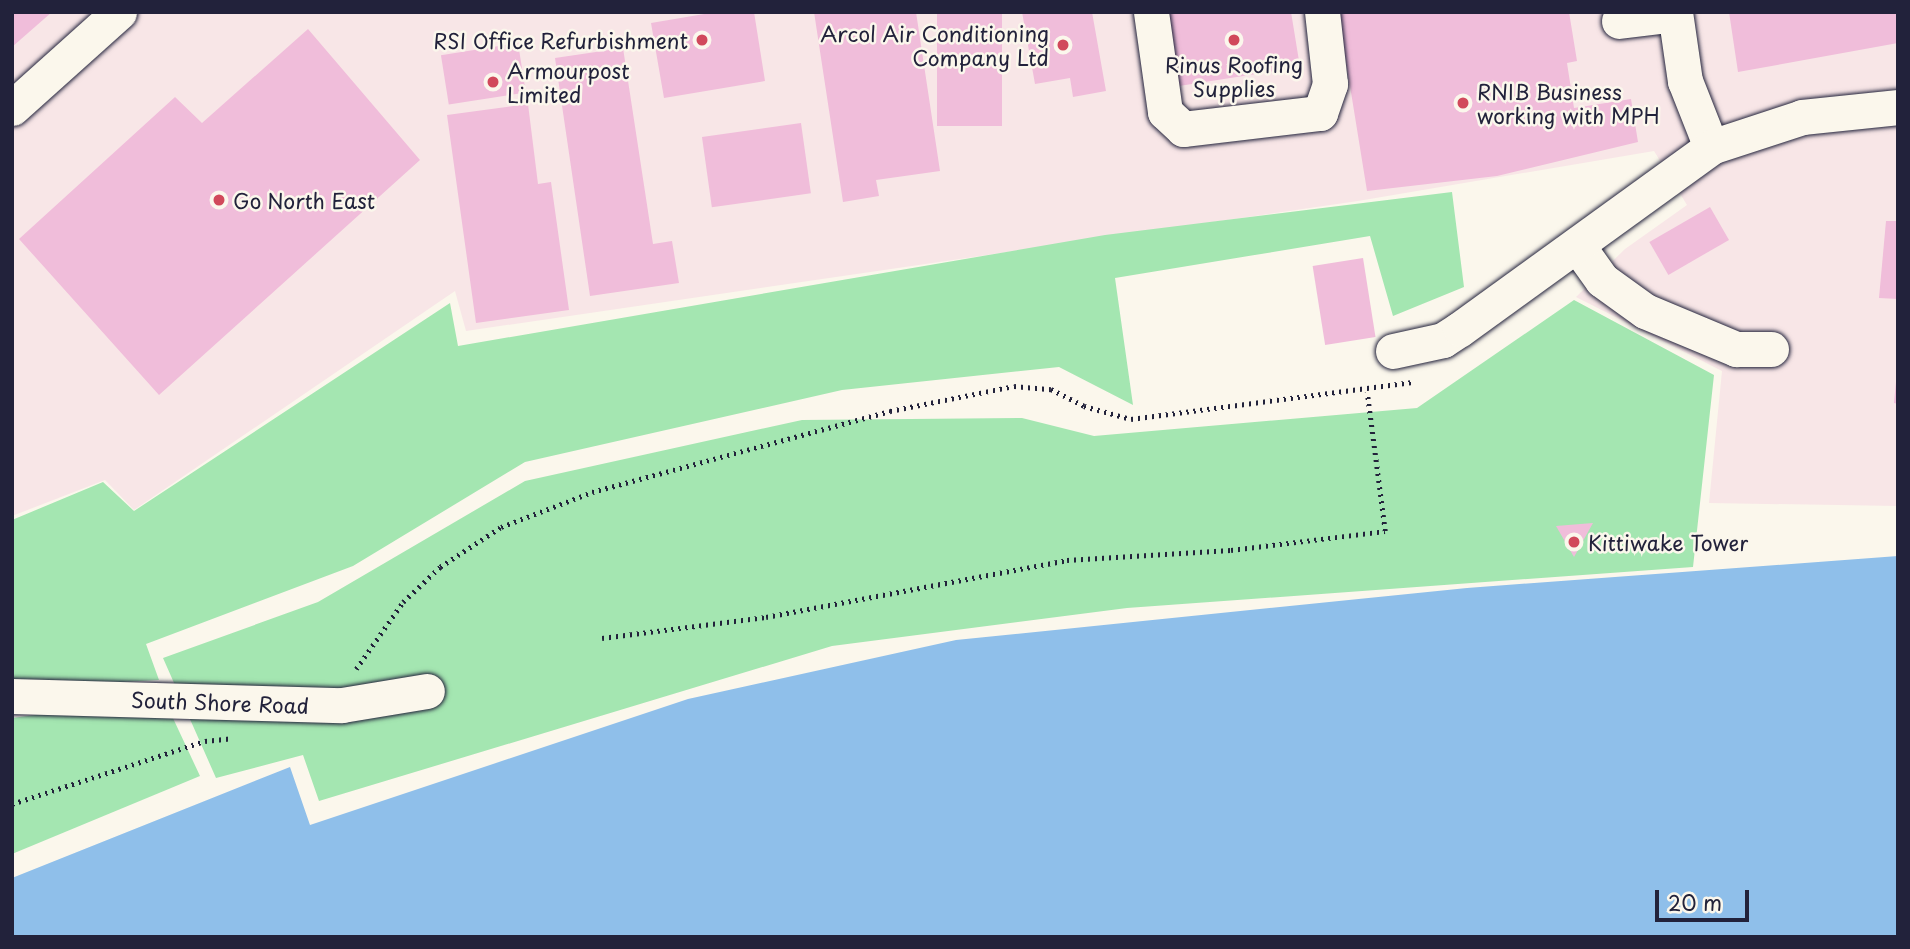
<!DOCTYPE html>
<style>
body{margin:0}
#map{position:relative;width:1910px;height:949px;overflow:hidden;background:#fbf7ec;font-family:"Playpen Sans",sans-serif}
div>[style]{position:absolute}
.built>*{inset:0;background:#f8e6e7}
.green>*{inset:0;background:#a4e6b1}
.water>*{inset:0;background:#8fbfea}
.building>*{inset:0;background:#f0bdda;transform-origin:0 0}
.path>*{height:4.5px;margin-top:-2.25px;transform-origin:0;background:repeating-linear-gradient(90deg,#22223b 0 2px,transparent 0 7px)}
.roads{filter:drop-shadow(0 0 2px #22223b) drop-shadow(0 0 2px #22223b)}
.minor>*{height:35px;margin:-17.5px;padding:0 17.5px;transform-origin:17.5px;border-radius:17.5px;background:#fbf7ec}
.dots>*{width:19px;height:19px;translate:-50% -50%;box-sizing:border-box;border:4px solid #fbf7ec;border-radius:50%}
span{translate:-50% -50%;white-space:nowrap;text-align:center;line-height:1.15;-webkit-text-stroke:5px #fbf7ec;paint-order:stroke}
.poi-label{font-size:21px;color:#22223b}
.right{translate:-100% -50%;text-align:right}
.left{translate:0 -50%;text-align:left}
.street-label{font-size:21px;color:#22223b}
.frame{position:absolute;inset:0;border:14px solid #22223b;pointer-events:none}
.scale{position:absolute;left:1655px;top:890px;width:94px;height:32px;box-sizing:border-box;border:4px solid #22223b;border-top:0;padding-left:9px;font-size:21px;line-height:24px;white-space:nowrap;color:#22223b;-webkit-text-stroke:5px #fbf7ec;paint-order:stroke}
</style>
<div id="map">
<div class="built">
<div style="clip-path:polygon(12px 12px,1898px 12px,1898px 506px,1709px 503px,1722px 371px,1576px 297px,1625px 249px,1687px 205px,1654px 151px,1358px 201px,466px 331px,455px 291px,134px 510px,105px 480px,12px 516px)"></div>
</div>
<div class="green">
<div style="clip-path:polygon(1452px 192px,1464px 287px,1393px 316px,1370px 236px,1115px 278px,1133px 405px,1059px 367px,842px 390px,525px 462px,353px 566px,146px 644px,159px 680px,12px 688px,12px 520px,103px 482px,134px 511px,450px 303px,458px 346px,1105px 235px)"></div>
<div style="clip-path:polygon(1574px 300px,1714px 375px,1693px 567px,1127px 608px,832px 646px,319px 801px,303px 755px,216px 778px,163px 658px,318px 602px,525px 481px,802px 420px,1022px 418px,1094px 436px,1417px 408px)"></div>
<div style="clip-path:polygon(50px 713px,172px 716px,200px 776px,12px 854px,12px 718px)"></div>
</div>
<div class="water">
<div style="clip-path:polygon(1898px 556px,1898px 937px,12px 937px,12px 878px,290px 767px,310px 825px,688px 699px,956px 640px,1467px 588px)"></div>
</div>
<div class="building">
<div style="clip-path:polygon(12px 12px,52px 12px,12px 47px)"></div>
<div style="clip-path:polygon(716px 12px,754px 12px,765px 81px,664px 98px,651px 23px)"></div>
<div style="clip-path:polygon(814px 12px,916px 12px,940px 171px,876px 180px,879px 196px,843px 202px)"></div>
<div style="left:937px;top:12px;width:65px;height:114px"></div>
<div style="clip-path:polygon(1022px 12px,1092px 12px,1106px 91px,1073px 97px,1070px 78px,1035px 84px)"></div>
<div style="clip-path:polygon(1168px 12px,1291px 12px,1300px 67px,1179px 86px)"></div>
<div style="clip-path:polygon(1338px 12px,1569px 12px,1577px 61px,1567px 63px,1574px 108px,1631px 99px,1638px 142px,1497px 176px,1367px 191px)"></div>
<div style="clip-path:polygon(1729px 12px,1898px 12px,1898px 43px,1738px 72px)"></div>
<div style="clip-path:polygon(308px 29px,420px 160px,159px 395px,19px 239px,175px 97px,202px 123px)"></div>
<div style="left:518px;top:43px;width:50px;height:78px;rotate:81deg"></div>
<div style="clip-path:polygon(623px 48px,653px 244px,672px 241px,679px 283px,590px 296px,555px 58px)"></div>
<div style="clip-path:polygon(528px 104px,538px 184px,551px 182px,569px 310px,476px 323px,447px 115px)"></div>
<div style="left:801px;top:123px;width:71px;height:100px;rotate:82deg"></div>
<div style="left:1710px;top:207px;width:38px;height:70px;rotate:60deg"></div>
<div style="clip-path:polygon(1886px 221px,1898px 221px,1898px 299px,1879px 298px)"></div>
<div style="left:1363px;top:258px;width:80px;height:51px;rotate:81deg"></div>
<div style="clip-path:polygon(1896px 382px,1898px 382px,1898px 404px,1894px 403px)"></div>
<div style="clip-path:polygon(1593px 523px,1574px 557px,1556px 526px)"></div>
</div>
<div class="path">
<div style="left:602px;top:638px;width:165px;rotate:-7.3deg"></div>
<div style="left:766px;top:617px;width:306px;rotate:-10.7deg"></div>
<div style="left:1067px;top:560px;width:164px;rotate:-3.5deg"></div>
<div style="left:1231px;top:550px;width:155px;rotate:-7deg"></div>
<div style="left:1385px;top:531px;width:140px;rotate:-97.4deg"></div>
<div style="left:356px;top:669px;width:82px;rotate:-55deg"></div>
<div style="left:403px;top:602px;width:51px;rotate:-43.4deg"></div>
<div style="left:440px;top:567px;width:73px;rotate:-33.3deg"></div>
<div style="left:501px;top:527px;width:97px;rotate:-21deg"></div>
<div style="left:592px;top:492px;width:309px;rotate:-15.2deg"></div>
<div style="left:890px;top:411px;width:126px;rotate:-11.4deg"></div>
<div style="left:1014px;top:386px;width:37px;rotate:5deg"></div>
<div style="left:1051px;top:389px;width:37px;rotate:27deg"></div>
<div style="left:1084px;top:406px;width:49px;rotate:15.5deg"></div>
<div style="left:1131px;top:419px;width:284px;rotate:-7.5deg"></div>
<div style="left:12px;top:804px;width:203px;rotate:-18.1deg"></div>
<div style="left:205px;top:741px;width:27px;rotate:-6deg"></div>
</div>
<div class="roads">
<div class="minor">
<div style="left:1151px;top:12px;width:101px;rotate:82deg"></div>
<div style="left:1165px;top:112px;width:25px;rotate:43deg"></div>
<div style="left:1183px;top:129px;width:138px;rotate:-6.7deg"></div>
<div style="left:1320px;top:113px;width:31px;rotate:-71deg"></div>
<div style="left:1330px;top:84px;width:72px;rotate:-96.3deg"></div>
<div style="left:1675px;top:12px;width:70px;rotate:81.8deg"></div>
<div style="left:1685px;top:81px;width:71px;rotate:68.5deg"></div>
<div style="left:1619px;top:21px;width:56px;rotate:-7.1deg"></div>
<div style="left:12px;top:108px;width:144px;rotate:-41.9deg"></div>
<div style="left:1577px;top:245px;width:43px;rotate:54.5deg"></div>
<div style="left:1602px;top:280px;width:53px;rotate:35.8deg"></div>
<div style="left:1645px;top:311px;width:99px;rotate:22.7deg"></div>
<div style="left:1736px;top:349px;width:35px"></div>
<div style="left:1393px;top:351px;width:51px;rotate:-12.4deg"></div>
<div style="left:1443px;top:340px;width:20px;rotate:-33deg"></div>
<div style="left:1460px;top:329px;width:310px;rotate:-35.9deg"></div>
<div style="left:1711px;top:147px;width:96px;rotate:-18.2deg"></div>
<div style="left:1802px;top:117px;width:97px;rotate:-5.9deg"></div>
<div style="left:12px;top:696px;width:330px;rotate:1.6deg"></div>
<div style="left:342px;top:705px;width:86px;rotate:-9.4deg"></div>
</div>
</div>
<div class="dots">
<div style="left:702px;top:40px;background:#d1495b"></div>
<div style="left:1234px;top:40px;background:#d1495b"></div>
<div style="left:1063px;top:45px;background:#d1495b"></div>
<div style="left:493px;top:82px;background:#d1495b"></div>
<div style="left:1463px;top:103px;background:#d1495b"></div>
<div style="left:219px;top:200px;background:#d1495b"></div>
<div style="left:1574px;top:542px;background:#d1495b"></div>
</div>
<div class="poi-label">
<span class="right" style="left:1049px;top:45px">Arcol Air Conditioning<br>Company Ltd</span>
<span class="right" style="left:688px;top:40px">RSI Office Refurbishment</span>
<span style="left:1234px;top:76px">Rinus Roofing<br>Supplies</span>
<span class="left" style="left:507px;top:82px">Armourpost<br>Limited</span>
<span class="left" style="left:1477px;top:103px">RNIB Business<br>working with MPH</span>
<span class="left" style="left:233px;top:200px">Go North East</span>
<span class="left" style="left:1588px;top:542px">Kittiwake Tower</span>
</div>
<div class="street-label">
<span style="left:220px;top:702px;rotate:2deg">South Shore Road</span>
</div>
<div class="frame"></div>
<div class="scale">20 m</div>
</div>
